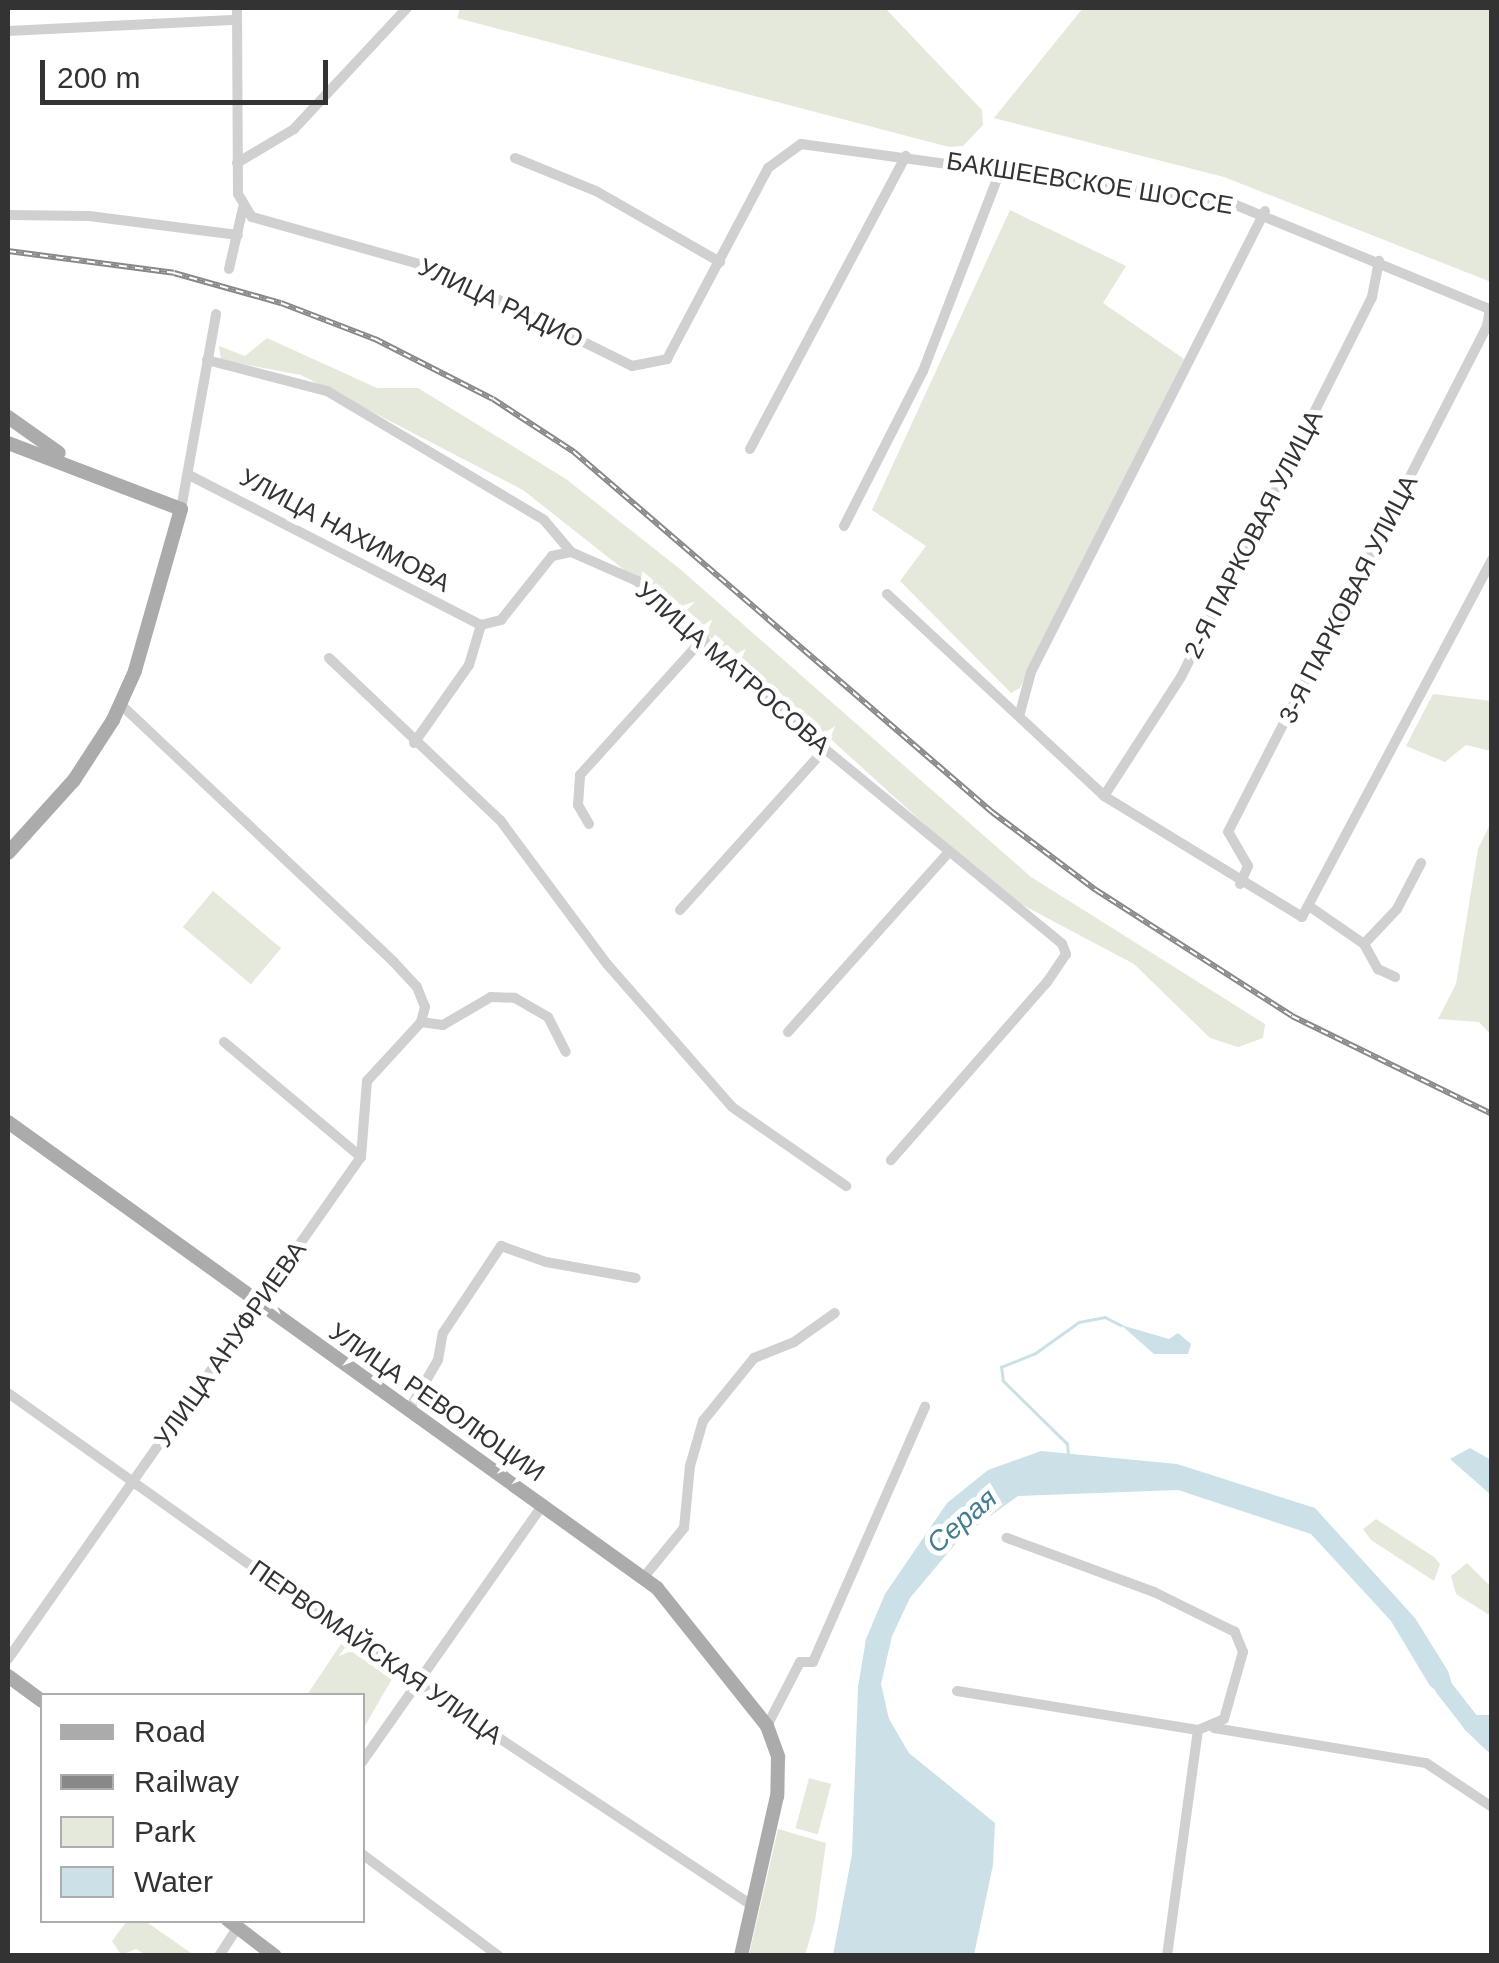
<!DOCTYPE html>
<meta charset="utf-8">
<style>
body{margin:0}
#map{position:relative;width:1499px;height:1963px;overflow:hidden;background:#fff;font-family:Helvetica,sans-serif}
div>[style]{position:absolute}
.green>*{inset:0;background:#e4e9dc;transform-origin:0 0}
.water>*{inset:0;background:#cbe1e7}
.stream>*{height:2.5px;margin:-1.25px;padding:0 1.25px;transform-origin:1.25px;border-radius:1.25px;background:#cbe1e7}
.river>*{height:18px;margin:-9px;padding:0 9px;transform-origin:9px;border-radius:9px;background:#cbe1e7}
.minor>*{height:10px;margin:-5px;padding:0 5px;transform-origin:5px;border-radius:5px;background:#d0d0d0}
.major>*{height:14px;margin:-7px;padding:0 7px;transform-origin:7px;border-radius:7px;background:#ababab}
.rail>*{height:6px;margin-top:-3px;transform-origin:0;background:repeating-linear-gradient(90deg,#fff 0 8px,#888 0 16px);box-sizing:border-box;border-block:2px solid #888}
span{translate:-50% -50%;white-space:nowrap;text-align:center;line-height:1.15;-webkit-text-stroke:10px #fff;paint-order:stroke}
.street-label{font-size:25px;color:#333}
.water-label{font-size:28px;color:#457d90;font-style:italic}
.frame{position:absolute;inset:0;border:10px solid #333;pointer-events:none}
.legend{position:absolute;left:40px;top:1693px;width:325px;height:230px;box-sizing:border-box;background:#fff;border:2px solid #adadad;margin:0;padding:12px 18px;list-style:none;font-size:30px;color:#333}
.legend li{display:flex;align-items:center;gap:20px;height:50px}
.legend b{width:50px;border:2px solid #adadad}
.scale{position:absolute;left:40px;top:60px;width:288px;height:45px;box-sizing:border-box;border:5px solid #333;border-top:0;padding-left:12px;font-size:30px;line-height:35px;white-space:nowrap;color:#333;-webkit-text-stroke:8px #fff;paint-order:stroke}
</style>
<div id="map">
<div class="green">
<div style="clip-path:polygon(460px 8px,885px 8px,982px 110px,983px 125px,963px 146px,949px 147px,457px 18px)"></div>
<div style="clip-path:polygon(1083px 8px,1491px 8px,1491px 282px,1224px 177px,994px 118px)"></div>
<div style="clip-path:polygon(1010px 210px,1126px 266px,1103px 303px,1184px 359px,1020px 688px,1011px 693px,900px 581px,926px 546px,872px 510px)"></div>
<div style="clip-path:polygon(267px 338px,377px 388px,418px 388px,566px 479px,680px 569px,1031px 877px,1265px 1024px,1263px 1038px,1238px 1047px,1210px 1038px,1134px 964px,1000px 893px,779px 692px,523px 490px,301px 375px,221px 360px,219px 346px,245px 356px)"></div>
<div style="clip-path:polygon(1433px 694px,1491px 701px,1491px 751px,1466px 745px,1445px 762px,1406px 746px)"></div>
<div style="clip-path:polygon(1491px 822px,1491px 1035px,1479px 1022px,1438px 1019px,1456px 984px,1478px 849px)"></div>
<div style="left:213px;top:891px;width:89px;height:47px;rotate:40deg"></div>
<div style="clip-path:polygon(1376px 1519px,1434px 1557px,1440px 1564px,1434px 1581px,1371px 1540px,1363px 1529px)"></div>
<div style="clip-path:polygon(1467px 1563px,1491px 1587px,1491px 1616px,1456px 1594px,1451px 1576px)"></div>
<div style="clip-path:polygon(341px 1644px,392px 1679px,363px 1729px,362px 1696px,307px 1695px)"></div>
<div style="left:809px;top:1778px;width:23px;height:52px;rotate:15deg"></div>
<div style="clip-path:polygon(778px 1829px,826px 1843px,815px 1921px,805px 1955px,749px 1955px)"></div>
<div style="clip-path:polygon(127px 1921px,145px 1921px,194px 1955px,146px 1955px,136px 1949px,121px 1955px,112px 1941px)"></div>
</div>
<div class="water">
<div style="clip-path:polygon(1121px 1325px,1169px 1339px,1178px 1333px,1191px 1344px,1188px 1354px,1154px 1354px)"></div>
<div style="clip-path:polygon(1470px 1448px,1491px 1460px,1491px 1495px,1450px 1459px)"></div>
<div style="clip-path:polygon(1041px 1451px,1177px 1464px,1315px 1508px,1415px 1618px,1448px 1671px,1459px 1707px,1430px 1686px,1391px 1621px,1311px 1534px,1178px 1490px,1018px 1496px,961px 1537px,910px 1598px,892px 1636px,881px 1684px,889px 1719px,909px 1753px,995px 1823px,993px 1865px,974px 1955px,833px 1955px,852px 1854px,858px 1687px,866px 1639px,885px 1594px,947px 1503px,988px 1470px)"></div>
</div>
<div class="stream">
<div style="left:1068px;top:1455px;width:11px;rotate:-95deg"></div>
<div style="left:1067px;top:1444px;width:90px;rotate:-135.5deg"></div>
<div style="left:1003px;top:1381px;width:14px;rotate:-98deg"></div>
<div style="left:1001px;top:1367px;width:35px;rotate:-22deg"></div>
<div style="left:1034px;top:1354px;width:55px;rotate:-35.4deg"></div>
<div style="left:1079px;top:1322px;width:26px;rotate:-11deg"></div>
<div style="left:1105px;top:1317px;width:18px;rotate:27deg"></div>
</div>
<div class="river">
<div style="left:1444px;top:1688px;width:46px;rotate:52.1deg"></div>
<div style="left:1472px;top:1724px;width:20px"></div>
<div style="left:1472px;top:1724px;width:28px;rotate:44deg"></div>
</div>
<div class="minor">
<div style="left:237px;top:8px;width:186px;rotate:89.7deg"></div>
<div style="left:238px;top:194px;width:27px;rotate:59deg"></div>
<div style="left:252px;top:217px;width:189px;rotate:15.7deg"></div>
<div style="left:434px;top:268px;width:221px;rotate:26.3deg"></div>
<div style="left:632px;top:366px;width:36px;rotate:-11deg"></div>
<div style="left:667px;top:359px;width:216px;rotate:-62.1deg"></div>
<div style="left:768px;top:168px;width:41px;rotate:-36deg"></div>
<div style="left:801px;top:144px;width:434px;rotate:7.8deg"></div>
<div style="left:1231px;top:203px;width:282px;rotate:22.3deg"></div>
<div style="left:8px;top:31px;width:229px;rotate:-2.8deg"></div>
<div style="left:515px;top:158px;width:87px;rotate:22.2deg"></div>
<div style="left:596px;top:191px;width:143px;rotate:29.8deg"></div>
<div style="left:237px;top:163px;width:66px;rotate:-30.8deg"></div>
<div style="left:294px;top:129px;width:166px;rotate:-47deg"></div>
<div style="left:8px;top:215px;width:81px;rotate:0.7deg"></div>
<div style="left:89px;top:216px;width:150px;rotate:7.3deg"></div>
<div style="left:229px;top:269px;width:63px;rotate:-77.1deg"></div>
<div style="left:207px;top:360px;width:124px;rotate:14.5deg"></div>
<div style="left:327px;top:391px;width:252px;rotate:30.7deg"></div>
<div style="left:544px;top:520px;width:42px;rotate:49.8deg"></div>
<div style="left:571px;top:552px;width:72px;rotate:23.7deg"></div>
<div style="left:637px;top:581px;width:252px;rotate:41.8deg"></div>
<div style="left:825px;top:749px;width:307px;rotate:39.4deg"></div>
<div style="left:1062px;top:944px;width:11px;rotate:68deg"></div>
<div style="left:1066px;top:954px;width:34px;rotate:124deg"></div>
<div style="left:1047px;top:982px;width:237px;rotate:131.2deg"></div>
<div style="left:750px;top:449px;width:332px;rotate:-62deg"></div>
<div style="left:189px;top:475px;width:328px;rotate:27.2deg"></div>
<div style="left:181px;top:509px;width:198px;rotate:-79.8deg"></div>
<div style="left:844px;top:526px;width:174px;rotate:-63deg"></div>
<div style="left:923px;top:371px;width:217px;rotate:-68.9deg"></div>
<div style="left:887px;top:594px;width:296px;rotate:42.9deg"></div>
<div style="left:1104px;top:796px;width:232px;rotate:31.4deg"></div>
<div style="left:1302px;top:917px;width:405px;rotate:-62deg"></div>
<div style="left:329px;top:658px;width:236px;rotate:43.5deg"></div>
<div style="left:500px;top:820px;width:179px;rotate:53.4deg"></div>
<div style="left:607px;top:964px;width:190px;rotate:48.8deg"></div>
<div style="left:732px;top:1107px;width:139px;rotate:34.7deg"></div>
<div style="left:1020px;top:713px;width:42px;rotate:-75deg"></div>
<div style="left:1031px;top:672px;width:517px;rotate:-63.09deg"></div>
<div style="left:414px;top:743px;width:95px;rotate:-54.8deg"></div>
<div style="left:469px;top:665px;width:42px;rotate:-73.3deg"></div>
<div style="left:481px;top:625px;width:21px;rotate:-14deg"></div>
<div style="left:501px;top:620px;width:82px;rotate:-51.4deg"></div>
<div style="left:552px;top:556px;width:19px;rotate:-12deg"></div>
<div style="left:1104px;top:796px;width:142px;rotate:-57.1deg"></div>
<div style="left:1181px;top:677px;width:425px;rotate:-63.3deg"></div>
<div style="left:1372px;top:297px;width:37px;rotate:-79deg"></div>
<div style="left:589px;top:824px;width:22px;rotate:-120deg"></div>
<div style="left:578px;top:805px;width:30px;rotate:-86deg"></div>
<div style="left:580px;top:775px;width:185px;rotate:-47.9deg"></div>
<div style="left:1240px;top:884px;width:20px;rotate:-66deg"></div>
<div style="left:1248px;top:866px;width:39px;rotate:-120deg"></div>
<div style="left:1228px;top:832px;width:568px;rotate:-62.89deg"></div>
<div style="left:1487px;top:326px;width:17px;rotate:-80deg"></div>
<div style="left:1309px;top:906px;width:67px;rotate:34.6deg"></div>
<div style="left:1364px;top:944px;width:29px;rotate:61deg"></div>
<div style="left:1378px;top:969px;width:19px;rotate:25deg"></div>
<div style="left:680px;top:910px;width:217px;rotate:-48deg"></div>
<div style="left:1364px;top:944px;width:48px;rotate:-46.7deg"></div>
<div style="left:1397px;top:909px;width:52px;rotate:-62.4deg"></div>
<div style="left:421px;top:1022px;width:22px;rotate:8deg"></div>
<div style="left:443px;top:1025px;width:56px;rotate:-30.3deg"></div>
<div style="left:491px;top:997px;width:24px;rotate:2deg"></div>
<div style="left:515px;top:998px;width:38px;rotate:30deg"></div>
<div style="left:548px;top:1017px;width:39px;rotate:63deg"></div>
<div style="left:788px;top:1032px;width:241px;rotate:-48.2deg"></div>
<div style="left:224px;top:1042px;width:179px;rotate:40deg"></div>
<div style="left:8px;top:1393px;width:501px;rotate:35.4deg"></div>
<div style="left:416px;top:1683px;width:400px;rotate:33.5deg"></div>
<div style="left:409px;top:1410px;width:58px;rotate:-59.9deg"></div>
<div style="left:438px;top:1360px;width:27px;rotate:-80deg"></div>
<div style="left:443px;top:1333px;width:105px;rotate:-56.3deg"></div>
<div style="left:501px;top:1246px;width:48px;rotate:19.6deg"></div>
<div style="left:546px;top:1262px;width:91px;rotate:10.1deg"></div>
<div style="left:644px;top:1577px;width:63px;rotate:-50.8deg"></div>
<div style="left:684px;top:1528px;width:62px;rotate:-84.5deg"></div>
<div style="left:690px;top:1466px;width:47px;rotate:-73.9deg"></div>
<div style="left:703px;top:1421px;width:81px;rotate:-51deg"></div>
<div style="left:754px;top:1358px;width:43px;rotate:-21.8deg"></div>
<div style="left:794px;top:1342px;width:50px;rotate:-35.3deg"></div>
<div style="left:8px;top:1659px;width:614px;rotate:-54.89deg"></div>
<div style="left:361px;top:1157px;width:76px;rotate:-85.5deg"></div>
<div style="left:367px;top:1081px;width:80px;rotate:-47.5deg"></div>
<div style="left:421px;top:1022px;width:16px;rotate:-75deg"></div>
<div style="left:425px;top:1007px;width:22px;rotate:-112deg"></div>
<div style="left:417px;top:987px;width:34px;rotate:-133deg"></div>
<div style="left:394px;top:962px;width:376px;rotate:-136.7deg"></div>
<div style="left:957px;top:1691px;width:244px;rotate:9.2deg"></div>
<div style="left:1198px;top:1730px;width:28px;rotate:-23deg"></div>
<div style="left:1224px;top:1719px;width:70px;rotate:-74.2deg"></div>
<div style="left:1243px;top:1652px;width:22px;rotate:-112deg"></div>
<div style="left:1235px;top:1632px;width:90px;rotate:-153.7deg"></div>
<div style="left:1154px;top:1592px;width:157px;rotate:-159.8deg"></div>
<div style="left:767px;top:1726px;width:72px;rotate:-62.7deg"></div>
<div style="left:800px;top:1662px;width:13px"></div>
<div style="left:813px;top:1662px;width:279px;rotate:-66.3deg"></div>
<div style="left:1214px;top:1728px;width:215px;rotate:9.4deg"></div>
<div style="left:1426px;top:1763px;width:79px;rotate:33.7deg"></div>
<div style="left:362px;top:1762px;width:315px;rotate:-54.9deg"></div>
<div style="left:362px;top:1854px;width:171px;rotate:36.7deg"></div>
<div style="left:219px;top:1956px;width:31px;rotate:-57deg"></div>
<div style="left:1167px;top:1956px;width:228px;rotate:-82.2deg"></div>
</div>
<div class="major">
<div style="left:8px;top:417px;width:62px;rotate:35.2deg"></div>
<div style="left:8px;top:443px;width:185px;rotate:20.9deg"></div>
<div style="left:181px;top:509px;width:168px;rotate:105.9deg"></div>
<div style="left:135px;top:671px;width:54px;rotate:114.2deg"></div>
<div style="left:113px;top:720px;width:72px;rotate:123deg"></div>
<div style="left:74px;top:780px;width:98px;rotate:132.1deg"></div>
<div style="left:8px;top:1122px;width:799px;rotate:35.68deg"></div>
<div style="left:657px;top:1588px;width:176px;rotate:51.4deg"></div>
<div style="left:767px;top:1726px;width:33px;rotate:70deg"></div>
<div style="left:778px;top:1757px;width:39px;rotate:91deg"></div>
<div style="left:777px;top:1796px;width:164px;rotate:102.7deg"></div>
<div style="left:8px;top:1676px;width:42px;rotate:36.3deg"></div>
<div style="left:228px;top:1920px;width:59px;rotate:37.5deg"></div>
</div>
<div class="rail">
<div style="left:8px;top:251px;width:167px;rotate:7.5deg"></div>
<div style="left:174px;top:273px;width:111px;rotate:15.7deg"></div>
<div style="left:281px;top:303px;width:101px;rotate:21deg"></div>
<div style="left:375px;top:339px;width:132px;rotate:27deg"></div>
<div style="left:493px;top:399px;width:97px;rotate:33.2deg"></div>
<div style="left:574px;top:452px;width:552px;rotate:40.74deg"></div>
<div style="left:992px;top:812px;width:130px;rotate:36.9deg"></div>
<div style="left:1096px;top:890px;width:233px;rotate:32.7deg"></div>
<div style="left:1292px;top:1016px;width:223px;rotate:26.1deg"></div>
</div>
<div class="street-label">
<span style="left:1090px;top:183px;rotate:9deg">БАКШЕЕВСКОЕ ШОССЕ</span>
<span style="left:501px;top:303px;rotate:25deg">УЛИЦА РАДИО</span>
<span style="left:345px;top:530px;rotate:28deg">УЛИЦА НАХИМОВА</span>
<span style="left:1253px;top:534px;rotate:-63deg">2-Я ПАРКОВАЯ УЛИЦА</span>
<span style="left:1348px;top:599px;rotate:-63deg">3-Я ПАРКОВАЯ УЛИЦА</span>
<span style="left:733px;top:668px;rotate:41deg">УЛИЦА МАТРОСОВА</span>
<span style="left:230px;top:1344px;rotate:-55deg">УЛИЦА АНУФРИЕВА</span>
<span style="left:437px;top:1402px;rotate:35deg">УЛИЦА РЕВОЛЮЦИИ</span>
<span style="left:376px;top:1652px;rotate:35deg">ПЕРВОМАЙСКАЯ УЛИЦА</span>
</div>
<div class="water-label">
<span style="left:962px;top:1521px;rotate:-41deg">Серая</span>
</div>
<div class="frame"></div>
<ul class="legend">
<li><b style="height:12px;background:#ababab"></b>Road</li>
<li><b style="height:12px;background:#888"></b>Railway</li>
<li><b style="height:28px;background:#e4e9dc"></b>Park</li>
<li><b style="height:28px;background:#cbe1e7"></b>Water</li>
</ul>
<div class="scale">200 m</div>
</div>
